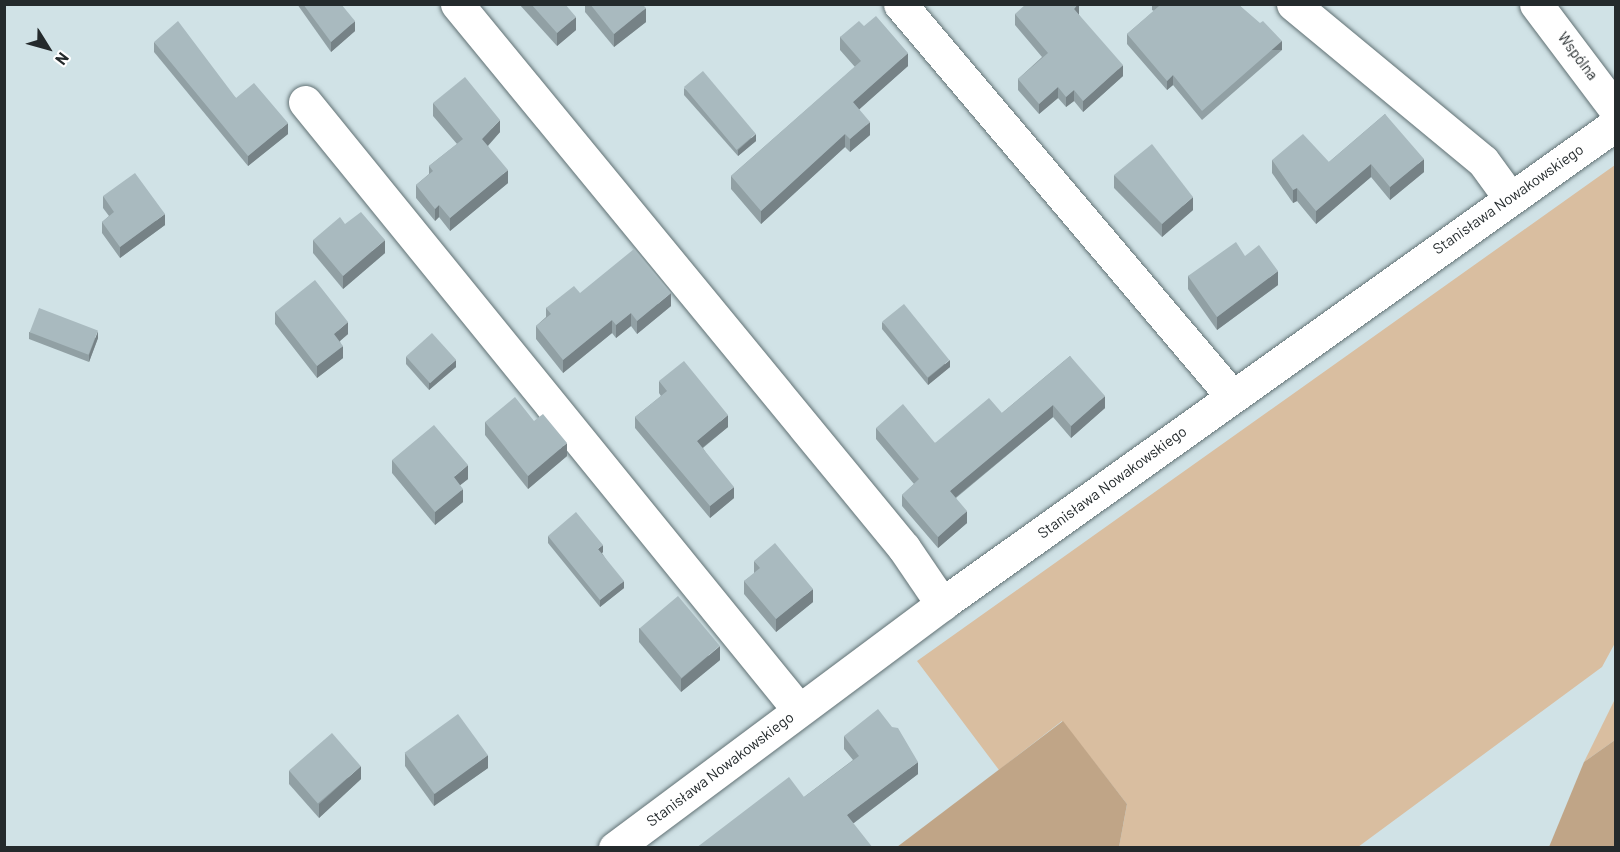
<!DOCTYPE html>
<meta charset="utf-8">
<style>
body{margin:0}
#map{position:relative;width:1620px;height:852px;overflow:hidden;background:#d0e2e6;font-family:Barlow,sans-serif}
div>[style]{position:absolute}
.green>*{inset:0;background:#d9bea0}
.forest>*{inset:0;background:#c0a587}
.roads{filter:drop-shadow(0 0 2px #617174) drop-shadow(0 0 2px #617174)}
.minor>*{height:33px;margin:-16.5px;padding:0 16.5px;transform-origin:16.5px;border-radius:16.5px;background:#fff}
.wall>*{inset:0;background:#91a0a4}
.shaded-wall>*{inset:0;background:#768286;transform-origin:0 0}
.building>*{inset:0;background:#a9babf;transform-origin:0 0}
span{translate:-50% -50%;white-space:nowrap;text-align:center;line-height:1.15;-webkit-text-stroke:4.5px #fff;paint-order:stroke}
.street-label{font-size:15px;color:#242a2c}
.frame{position:absolute;inset:0;border:6px solid #242a2c;pointer-events:none}
.north{position:absolute;left:18px;top:18px;width:60px;height:60px;-webkit-text-stroke:4px #fff;paint-order:stroke;rotate:127deg;font-size:16px;font-weight:700;line-height:24px;text-align:center;color:#242a2c}
.north::after{content:'';display:block;margin:auto;width:21px;height:27px;background:#242a2c;clip-path:polygon(50% 0,100% 100%,50% 72%,0 100%)}
</style>
<div id="map">
<div class="green">
<div style="clip-path:polygon(1615px 165px,1615px 643px,1602px 667px,1358px 847px,1119px 847px,1127px 804px,1062px 721px,999px 770px,917px 661px)"></div>
<div style="clip-path:polygon(1615px 699px,1615px 740px,1584px 762px)"></div>
</div>
<div class="forest">
<div style="clip-path:polygon(1063px 721px,1127px 804px,1119px 847px,897px 847px)"></div>
<div style="clip-path:polygon(1615px 740px,1615px 847px,1549px 847px,1584px 762px)"></div>
</div>
<div class="roads">
<div class="minor">
<div style="left:457px;top:4px;width:704px;rotate:50.59deg"></div>
<div style="left:904px;top:548px;width:68px;rotate:55.8deg"></div>
<div style="left:900px;top:4px;width:514px;rotate:49.74deg"></div>
<div style="left:1293px;top:4px;width:246px;rotate:39.6deg"></div>
<div style="left:1483px;top:161px;width:46px;rotate:53.9deg"></div>
<div style="left:1536px;top:4px;width:133px;rotate:53deg"></div>
<div style="left:305px;top:102px;width:783px;rotate:50.91deg"></div>
<div style="left:615px;top:848px;width:408px;rotate:-36.7deg"></div>
<div style="left:942px;top:604px;width:827px;rotate:-35.46deg"></div>
</div>
</div>
<div class="wall">
<div style="clip-path:polygon(297px 4px,341px 4px,355px 31px,331px 52px)"></div>
<div style="clip-path:polygon(519px 4px,565px 4px,576px 30px,557px 46px)"></div>
<div style="clip-path:polygon(585px 4px,642px 4px,646px 22px,614px 47px,585px 12px)"></div>
<div style="clip-path:polygon(1079px 4px,1079px 15px,1123px 76px,1083px 112px,1074px 101px,1066px 107px,1058px 98px,1039px 114px,1018px 90px,1018px 79px,1042px 57px,1015px 25px,1015px 14px)"></div>
<div style="clip-path:polygon(1152px 4px,1238px 4px,1282px 50px,1202px 120px,1173px 85px,1167px 90px,1127px 44px,1127px 34px,1154px 11px,1152px 10px)"></div>
<div style="clip-path:polygon(864px 26px,908px 66px,859px 109px,870px 135px,850px 152px,845px 147px,761px 224px,731px 189px,731px 176px,855px 67px,840px 50px,840px 37px)"></div>
<div style="clip-path:polygon(154px 42px,236px 98px,288px 134px,248px 166px,154px 52px)"></div>
<div style="clip-path:polygon(684px 88px,756px 141px,738px 156px,684px 95px)"></div>
<div style="clip-path:polygon(433px 103px,500px 132px,488px 146px,508px 183px,450px 231px,439px 217px,435px 221px,416px 198px,416px 185px,429px 174px,429px 166px,457px 144px,433px 116px)"></div>
<div style="clip-path:polygon(1385px 114px,1424px 172px,1390px 200px,1371px 177px,1316px 224px,1297px 201px,1293px 203px,1272px 173px,1272px 160px,1329px 162px)"></div>
<div style="clip-path:polygon(1114px 175px,1193px 210px,1162px 237px,1114px 188px)"></div>
<div style="clip-path:polygon(103px 196px,165px 225px,120px 258px,102px 233px,102px 222px,109px 216px,103px 208px)"></div>
<div style="clip-path:polygon(313px 240px,385px 253px,343px 289px,313px 253px)"></div>
<div style="clip-path:polygon(1245px 256px,1278px 285px,1217px 330px,1188px 289px,1188px 276px)"></div>
<div style="clip-path:polygon(580px 293px,671px 306px,637px 334px,631px 326px,616px 338px,612px 333px,563px 373px,536px 339px,536px 326px,546px 317px,546px 308px)"></div>
<div style="clip-path:polygon(275px 312px,348px 334px,340px 341px,343px 358px,317px 378px,275px 324px)"></div>
<div style="clip-path:polygon(882px 322px,950px 367px,928px 385px,882px 329px)"></div>
<div style="clip-path:polygon(29px 332px,98px 338px,89px 362px,29px 339px)"></div>
<div style="clip-path:polygon(1070px 356px,1105px 408px,1071px 438px,1053px 417px,956px 498px,967px 523px,938px 548px,902px 506px,902px 495px,914px 484px,876px 439px,876px 428px,935px 443px,1002px 413px)"></div>
<div style="clip-path:polygon(406px 357px,456px 367px,429px 390px,406px 364px)"></div>
<div style="clip-path:polygon(659px 381px,728px 427px,703px 448px,734px 498px,710px 518px,635px 428px,635px 417px,661px 396px,659px 393px)"></div>
<div style="clip-path:polygon(534px 421px,567px 456px,528px 489px,485px 435px,485px 422px)"></div>
<div style="clip-path:polygon(392px 460px,468px 479px,460px 485px,463px 502px,435px 525px,392px 473px)"></div>
<div style="clip-path:polygon(548px 536px,603px 552px,602px 553px,624px 588px,600px 607px,548px 543px)"></div>
<div style="clip-path:polygon(754px 561px,813px 602px,776px 632px,744px 594px,744px 581px,754px 574px)"></div>
<div style="clip-path:polygon(639px 628px,720px 660px,681px 692px,639px 642px)"></div>
<div style="clip-path:polygon(844px 736px,918px 774px,854px 823px,804px 797px,853px 760px,844px 749px)"></div>
<div style="clip-path:polygon(405px 753px,488px 768px,434px 806px,405px 766px)"></div>
<div style="clip-path:polygon(289px 771px,361px 779px,319px 818px,289px 784px)"></div>
</div>
<div class="shaded-wall">
<div style="clip-path:polygon(1078px 4px,1079px 4px,1079px 15px,1074px 9px)"></div>
<div style="clip-path:polygon(646px 8px,646px 22px,614px 47px,614px 34px)"></div>
<div style="clip-path:polygon(576px 17px,576px 30px,557px 46px,557px 33px)"></div>
<div style="clip-path:polygon(355px 21px,355px 31px,331px 52px,331px 42px)"></div>
<div style="left:1282px;top:41px;width:9px;height:106px;rotate:90deg"></div>
<div style="clip-path:polygon(908px 53px,908px 66px,853px 115px,853px 102px)"></div>
<div style="clip-path:polygon(1123px 65px,1123px 76px,1083px 112px,1083px 101px)"></div>
<div style="clip-path:polygon(1173px 75px,1173px 85px,1167px 90px,1167px 81px)"></div>
<div style="clip-path:polygon(1058px 87px,1058px 98px,1039px 114px,1039px 104px)"></div>
<div style="clip-path:polygon(1074px 90px,1074px 101px,1066px 107px,1066px 97px)"></div>
<div style="clip-path:polygon(500px 120px,500px 132px,482px 152px,482px 139px)"></div>
<div style="clip-path:polygon(870px 122px,870px 135px,850px 152px,850px 139px)"></div>
<div style="clip-path:polygon(288px 123px,288px 134px,248px 166px,248px 156px)"></div>
<div style="clip-path:polygon(756px 134px,756px 141px,738px 156px,738px 150px)"></div>
<div style="clip-path:polygon(845px 134px,845px 147px,761px 224px,761px 211px)"></div>
<div style="clip-path:polygon(1424px 159px,1424px 172px,1390px 200px,1390px 187px)"></div>
<div style="clip-path:polygon(1371px 164px,1371px 177px,1316px 224px,1316px 211px)"></div>
<div style="clip-path:polygon(508px 170px,508px 183px,450px 231px,450px 218px)"></div>
<div style="clip-path:polygon(1297px 188px,1297px 201px,1293px 203px,1293px 190px)"></div>
<div style="clip-path:polygon(1193px 197px,1193px 210px,1162px 237px,1162px 224px)"></div>
<div style="clip-path:polygon(439px 205px,439px 217px,435px 221px,435px 209px)"></div>
<div style="clip-path:polygon(165px 214px,165px 225px,120px 258px,120px 247px)"></div>
<div style="clip-path:polygon(385px 240px,385px 253px,343px 289px,343px 276px)"></div>
<div style="clip-path:polygon(1278px 271px,1278px 285px,1217px 330px,1217px 317px)"></div>
<div style="clip-path:polygon(671px 293px,671px 306px,637px 334px,637px 321px)"></div>
<div style="clip-path:polygon(631px 313px,631px 326px,616px 338px,616px 325px)"></div>
<div style="clip-path:polygon(612px 320px,612px 333px,563px 373px,563px 360px)"></div>
<div style="clip-path:polygon(348px 322px,348px 334px,334px 346px,334px 334px)"></div>
<div style="clip-path:polygon(98px 331px,98px 338px,89px 362px,89px 355px)"></div>
<div style="clip-path:polygon(343px 346px,343px 358px,317px 378px,317px 366px)"></div>
<div style="clip-path:polygon(456px 360px,456px 367px,429px 390px,429px 383px)"></div>
<div style="clip-path:polygon(950px 360px,950px 367px,928px 385px,928px 378px)"></div>
<div style="clip-path:polygon(1105px 396px,1105px 408px,1071px 438px,1071px 426px)"></div>
<div style="clip-path:polygon(1053px 405px,1053px 417px,950px 502px,950px 491px)"></div>
<div style="clip-path:polygon(728px 415px,728px 427px,697px 452px,697px 441px)"></div>
<div style="clip-path:polygon(567px 443px,567px 456px,528px 489px,528px 476px)"></div>
<div style="clip-path:polygon(468px 465px,468px 479px,454px 490px,454px 477px)"></div>
<div style="clip-path:polygon(734px 487px,734px 498px,710px 518px,710px 506px)"></div>
<div style="clip-path:polygon(463px 489px,463px 502px,435px 525px,435px 512px)"></div>
<div style="clip-path:polygon(967px 511px,967px 523px,938px 548px,938px 537px)"></div>
<div style="clip-path:polygon(603px 545px,603px 552px,598px 556px,598px 549px)"></div>
<div style="clip-path:polygon(624px 581px,624px 588px,600px 607px,600px 600px)"></div>
<div style="clip-path:polygon(813px 589px,813px 602px,776px 632px,776px 619px)"></div>
<div style="clip-path:polygon(720px 646px,720px 660px,681px 692px,681px 679px)"></div>
<div style="clip-path:polygon(488px 755px,488px 768px,434px 806px,434px 793px)"></div>
<div style="clip-path:polygon(918px 762px,918px 774px,847px 828px,847px 815px)"></div>
<div style="clip-path:polygon(361px 766px,361px 779px,319px 818px,319px 804px)"></div>
</div>
<div class="building">
<div style="clip-path:polygon(303px 4px,341px 4px,355px 21px,331px 42px)"></div>
<div style="clip-path:polygon(531px 4px,565px 4px,576px 17px,557px 33px)"></div>
<div style="clip-path:polygon(590px 4px,642px 4px,646px 8px,614px 34px)"></div>
<div style="clip-path:polygon(1026px 4px,1078px 4px,1074px 9px,1123px 65px,1083px 101px,1074px 90px,1066px 97px,1058px 87px,1039px 104px,1018px 79px,1048px 53px,1015px 14px)"></div>
<div style="clip-path:polygon(1158px 4px,1238px 4px,1260px 23px,1263px 21px,1282px 41px,1202px 111px,1173px 75px,1167px 81px,1127px 34px,1159px 6px)"></div>
<div style="clip-path:polygon(876px 16px,908px 53px,853px 102px,870px 122px,850px 139px,845px 134px,761px 211px,731px 176px,861px 61px,840px 37px,859px 21px,864px 26px)"></div>
<div style="clip-path:polygon(178px 21px,236px 98px,254px 83px,288px 123px,248px 156px,154px 42px)"></div>
<div style="left:703px;top:71px;width:82px;height:25px;rotate:50deg"></div>
<div style="clip-path:polygon(465px 77px,500px 120px,482px 139px,508px 170px,450px 218px,439px 205px,435px 209px,416px 185px,433px 171px,429px 166px,463px 139px,433px 103px)"></div>
<div style="clip-path:polygon(1385px 114px,1424px 159px,1390px 187px,1371px 164px,1316px 211px,1297px 188px,1293px 190px,1272px 160px,1303px 134px,1329px 162px)"></div>
<div style="clip-path:polygon(1152px 144px,1193px 197px,1162px 224px,1114px 175px)"></div>
<div style="clip-path:polygon(135px 173px,165px 214px,120px 247px,102px 222px,114px 212px,103px 196px)"></div>
<div style="clip-path:polygon(361px 212px,385px 240px,343px 276px,313px 240px,340px 217px,345px 224px)"></div>
<div style="clip-path:polygon(1236px 242px,1245px 256px,1259px 245px,1278px 271px,1217px 317px,1188px 276px)"></div>
<div style="clip-path:polygon(634px 249px,671px 293px,637px 321px,631px 313px,616px 325px,612px 320px,563px 360px,536px 326px,551px 314px,546px 308px,574px 286px,580px 293px)"></div>
<div style="clip-path:polygon(315px 280px,348px 322px,334px 334px,343px 346px,317px 366px,275px 312px)"></div>
<div style="left:904px;top:304px;width:72px;height:28px;rotate:51deg"></div>
<div style="left:39px;top:308px;width:63px;height:26px;rotate:21deg"></div>
<div style="left:432px;top:333px;width:36px;height:35px;rotate:48deg"></div>
<div style="clip-path:polygon(1070px 356px,1105px 396px,1071px 426px,1053px 405px,950px 491px,967px 511px,938px 537px,902px 495px,919px 479px,876px 428px,903px 404px,935px 443px,989px 398px,1002px 413px)"></div>
<div style="clip-path:polygon(684px 361px,728px 415px,697px 441px,734px 487px,710px 506px,635px 417px,667px 391px,659px 381px)"></div>
<div style="clip-path:polygon(515px 397px,534px 421px,543px 414px,567px 443px,528px 476px,485px 422px)"></div>
<div style="clip-path:polygon(434px 425px,468px 465px,454px 477px,463px 489px,435px 512px,392px 460px)"></div>
<div style="clip-path:polygon(576px 512px,603px 545px,598px 549px,624px 581px,600px 600px,548px 536px)"></div>
<div style="clip-path:polygon(775px 543px,813px 589px,776px 619px,744px 581px,760px 568px,754px 561px)"></div>
<div style="left:678px;top:596px;width:65px;height:50px;rotate:50deg"></div>
<div style="clip-path:polygon(878px 709px,892px 727px,898px 728px,918px 762px,847px 815px,873px 848px,696px 848px,789px 777px,804px 797px,859px 756px,844px 736px)"></div>
<div style="left:458px;top:714px;width:51px;height:66px;rotate:54deg"></div>
<div style="left:332px;top:733px;width:44px;height:57px;rotate:49deg"></div>
</div>
<div class="street-label">
<span style="left:1578px;top:56px;rotate:53deg">Wspólna</span>
<span style="left:1508px;top:199px;rotate:-35deg">Stanisława Nowakowskiego</span>
<span style="left:1112px;top:482px;rotate:-36deg">Stanisława Nowakowskiego</span>
<span style="left:720px;top:769px;rotate:-37deg">Stanisława Nowakowskiego</span>
</div>
<div class="frame"></div>
<div class="north">N</div>
</div>
